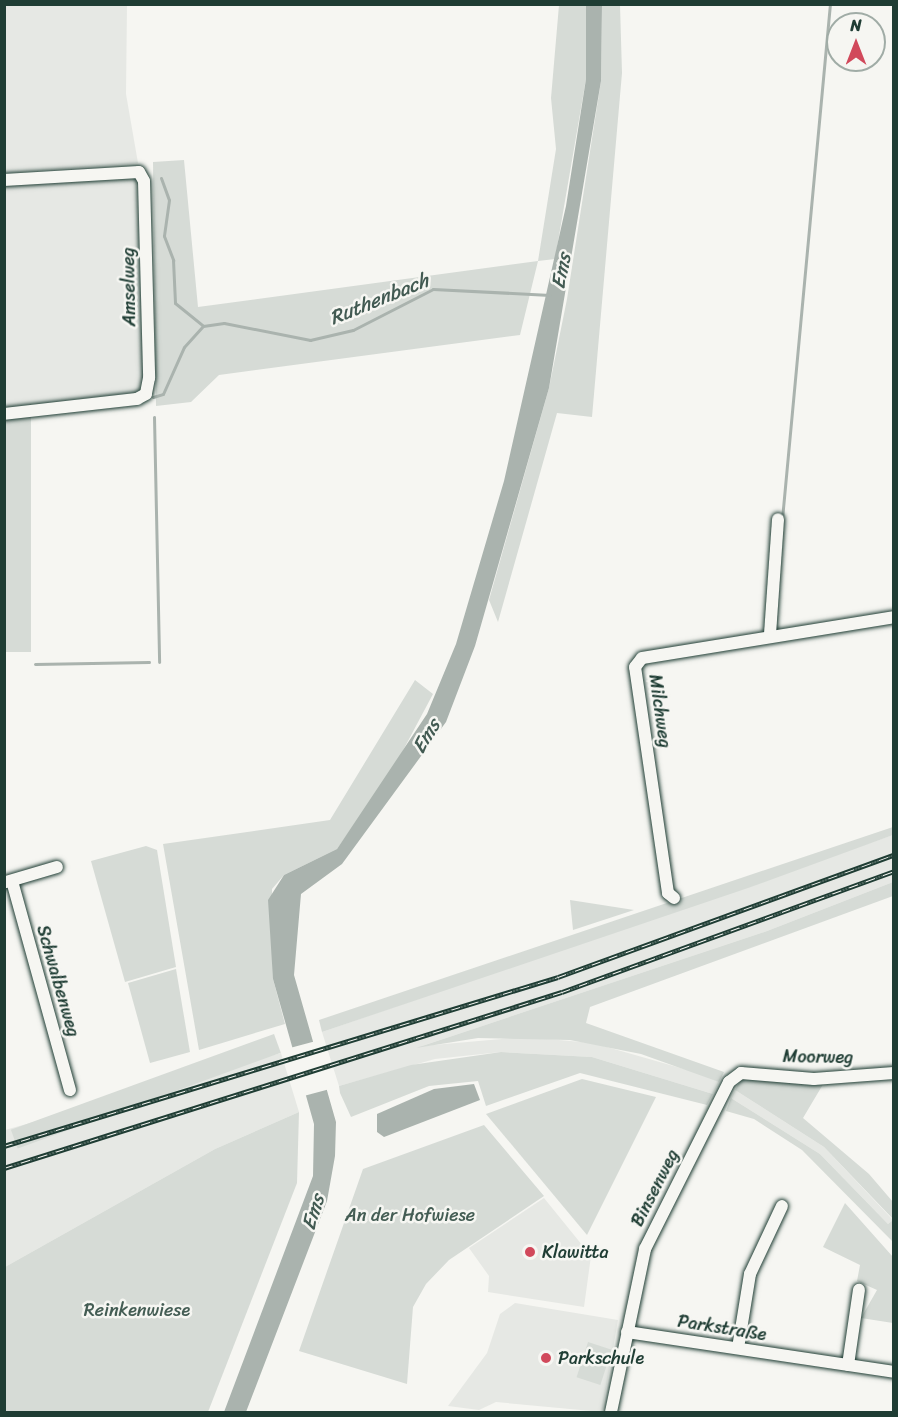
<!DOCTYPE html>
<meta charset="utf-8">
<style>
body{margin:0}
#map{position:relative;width:898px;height:1417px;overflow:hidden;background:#f6f6f2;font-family:Sriracha,sans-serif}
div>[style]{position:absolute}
.built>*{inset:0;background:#e6e8e4}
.green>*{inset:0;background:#d6dbd6;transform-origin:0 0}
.water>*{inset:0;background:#aab3ae}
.pier>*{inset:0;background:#f6f6f2;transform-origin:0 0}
.stream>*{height:3px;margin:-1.5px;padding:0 1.5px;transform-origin:1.5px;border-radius:1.5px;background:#aab3ae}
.roads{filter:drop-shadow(0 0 2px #1f3d34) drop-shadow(0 0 2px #1f3d34)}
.street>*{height:12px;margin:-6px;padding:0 6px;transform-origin:6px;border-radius:6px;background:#f6f6f2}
.rail>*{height:5px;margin-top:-2.5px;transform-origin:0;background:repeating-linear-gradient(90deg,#f6f6f2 0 9px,#1f3d34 0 18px);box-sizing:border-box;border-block:2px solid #1f3d34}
.dots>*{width:16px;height:16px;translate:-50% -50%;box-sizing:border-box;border:3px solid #f6f6f2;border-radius:50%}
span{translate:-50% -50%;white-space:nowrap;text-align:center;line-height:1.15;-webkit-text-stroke:5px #f6f6f2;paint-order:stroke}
.street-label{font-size:18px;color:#1f3d34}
.park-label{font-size:18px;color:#445d54}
.poi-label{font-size:18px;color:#1f3d34}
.left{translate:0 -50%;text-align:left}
.water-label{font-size:20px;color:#425a52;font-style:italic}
.frame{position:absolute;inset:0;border:6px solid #1f3d34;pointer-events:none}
.north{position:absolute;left:826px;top:12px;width:60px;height:60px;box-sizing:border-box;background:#f6f6f2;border:2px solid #a0aca6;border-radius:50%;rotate:0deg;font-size:16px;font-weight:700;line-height:24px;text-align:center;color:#1f3d34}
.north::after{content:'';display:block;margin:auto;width:21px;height:27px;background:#d1495b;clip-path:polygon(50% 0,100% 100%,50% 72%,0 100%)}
</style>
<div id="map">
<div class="built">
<div style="clip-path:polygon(5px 4px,127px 5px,126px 94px,138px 163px,5px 173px)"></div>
<div style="clip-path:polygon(136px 177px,145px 379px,137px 392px,5px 408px,5px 184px)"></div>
<div style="clip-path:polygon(893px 835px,893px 882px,767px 931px,422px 1046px,525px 1037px,593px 1043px,705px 1075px,719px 1082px,713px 1094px,592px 1057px,501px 1052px,435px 1059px,339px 1086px,322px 1032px)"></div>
<div style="clip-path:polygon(281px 1053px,299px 1112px,215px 1149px,5px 1267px,5px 1130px)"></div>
<div style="clip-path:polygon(735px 1090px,824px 1147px,893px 1220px,888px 1224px,820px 1154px,731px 1098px)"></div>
<div style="clip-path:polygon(544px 1198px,591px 1256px,584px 1307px,488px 1292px,489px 1276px,469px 1248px)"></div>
<div style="clip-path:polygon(515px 1303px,618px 1320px,602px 1412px,496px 1402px,479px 1410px,448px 1406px,487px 1353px,500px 1314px)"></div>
</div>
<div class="green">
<div style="clip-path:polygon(559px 5px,586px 5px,586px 79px,555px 259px,538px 261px,520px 335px,219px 375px,191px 402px,156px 406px,153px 162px,184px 160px,198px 307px,538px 261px,556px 149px,551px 98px)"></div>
<div style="clip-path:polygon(602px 5px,620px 5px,622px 73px,592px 417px,557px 413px,498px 622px,489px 600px,549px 388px,567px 299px,601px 81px)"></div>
<div style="left:31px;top:416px;width:236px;height:26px;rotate:90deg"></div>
<div style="clip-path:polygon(415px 680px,433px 694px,392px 771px,337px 849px,284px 875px,272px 889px,273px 979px,285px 1024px,199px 1050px,163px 844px,330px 820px)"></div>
<div style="clip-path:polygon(893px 827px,893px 835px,748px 888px,322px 1032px,319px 1020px)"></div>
<div style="clip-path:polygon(146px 846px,157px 850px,176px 967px,125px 982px,91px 861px)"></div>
<div style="clip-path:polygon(893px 882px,893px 896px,590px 1007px,586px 1023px,724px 1072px,719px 1082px,641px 1054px,570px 1040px,478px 1038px,416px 1048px,767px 931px)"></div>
<div style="clip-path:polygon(570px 900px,634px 910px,573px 930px)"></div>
<div style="clip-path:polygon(176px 969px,190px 1052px,150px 1063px,128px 983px)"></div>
<div style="left:274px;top:1034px;width:20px;height:280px;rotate:70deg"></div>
<div style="clip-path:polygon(501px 1052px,592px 1057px,713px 1094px,707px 1105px,580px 1073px,486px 1106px,478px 1081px,429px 1086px,351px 1117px,340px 1093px,339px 1086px,411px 1065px)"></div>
<div style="clip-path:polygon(742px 1077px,825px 1081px,803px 1118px,869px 1174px,893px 1202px,893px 1219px,824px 1147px,735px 1090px)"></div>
<div style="clip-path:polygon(582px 1079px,656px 1097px,587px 1235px,486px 1114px)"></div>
<div style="clip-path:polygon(731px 1098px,820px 1154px,888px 1224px,893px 1220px,893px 1242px,802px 1150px,754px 1119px,726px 1111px)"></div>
<div style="clip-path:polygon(299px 1112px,297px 1183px,208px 1412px,5px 1412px,5px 1267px,215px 1149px)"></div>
<div style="clip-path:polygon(484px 1125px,544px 1196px,449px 1260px,426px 1284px,413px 1307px,407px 1384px,299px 1351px,363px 1169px)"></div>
<div style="clip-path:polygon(845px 1203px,893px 1257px,893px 1323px,861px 1318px,877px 1290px,857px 1281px,860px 1265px,823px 1247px)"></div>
<div style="left:588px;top:1342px;width:25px;height:37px;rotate:18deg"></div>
</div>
<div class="water">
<div style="clip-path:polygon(586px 5px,602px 5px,601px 81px,549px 388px,475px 646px,446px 722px,342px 864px,301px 894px,294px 975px,336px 1122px,335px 1156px,327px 1201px,246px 1412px,224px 1412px,313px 1176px,314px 1124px,273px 979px,268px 900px,284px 875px,337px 849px,427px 714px,456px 644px,504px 481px,566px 206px,586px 79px)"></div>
<div style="clip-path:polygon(474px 1084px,480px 1100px,384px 1137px,377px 1132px,377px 1114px,434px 1089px)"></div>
</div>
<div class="pier">
<div style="left:316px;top:1041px;width:50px;height:28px;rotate:75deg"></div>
</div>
<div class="stream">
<div style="left:161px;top:178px;width:23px;rotate:70deg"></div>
<div style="left:169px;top:200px;width:36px;rotate:98deg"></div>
<div style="left:164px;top:236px;width:26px;rotate:69deg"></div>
<div style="left:173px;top:260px;width:43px;rotate:87.3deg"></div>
<div style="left:175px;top:303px;width:36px;rotate:39deg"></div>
<div style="left:203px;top:326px;width:21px;rotate:-8deg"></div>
<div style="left:224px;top:323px;width:88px;rotate:11.2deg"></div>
<div style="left:310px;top:340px;width:44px;rotate:-13.1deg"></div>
<div style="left:353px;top:330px;width:90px;rotate:-27.1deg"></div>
<div style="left:433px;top:289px;width:117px;rotate:2.9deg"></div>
<div style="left:153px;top:397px;width:10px;rotate:-17deg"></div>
<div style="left:163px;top:394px;width:51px;rotate:-65.9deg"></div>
<div style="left:184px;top:347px;width:28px;rotate:-48deg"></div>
<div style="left:154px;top:417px;width:245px;rotate:88.8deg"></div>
<div style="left:782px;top:519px;width:517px;rotate:-84.68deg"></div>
<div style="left:35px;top:664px;width:114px;rotate:-1deg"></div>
</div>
<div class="roads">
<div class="street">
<div style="left:4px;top:180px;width:135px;rotate:-3.4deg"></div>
<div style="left:139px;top:172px;width:10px;rotate:61deg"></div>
<div style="left:144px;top:181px;width:197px;rotate:88.5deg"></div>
<div style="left:149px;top:378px;width:16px;rotate:101deg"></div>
<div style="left:146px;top:394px;width:10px;rotate:151deg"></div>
<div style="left:137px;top:399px;width:134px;rotate:173.6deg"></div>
<div style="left:770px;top:634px;width:115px;rotate:-86deg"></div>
<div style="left:12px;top:881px;width:217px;rotate:74.5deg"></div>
<div style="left:6px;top:882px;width:53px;rotate:-16.4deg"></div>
<div style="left:674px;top:898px;width:8px;rotate:-140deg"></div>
<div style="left:668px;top:893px;width:228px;rotate:-98.3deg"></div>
<div style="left:635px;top:667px;width:11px;rotate:-52deg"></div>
<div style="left:642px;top:658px;width:255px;rotate:-9.2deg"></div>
<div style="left:627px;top:1332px;width:270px;rotate:8.5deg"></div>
<div style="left:738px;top:1348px;width:75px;rotate:-80.8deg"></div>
<div style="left:750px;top:1274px;width:75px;rotate:-64.8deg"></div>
<div style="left:848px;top:1365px;width:76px;rotate:-81.7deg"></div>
<div style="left:611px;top:1412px;width:167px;rotate:-78.2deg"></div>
<div style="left:645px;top:1249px;width:187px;rotate:-63.3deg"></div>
<div style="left:729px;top:1082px;width:15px;rotate:-37deg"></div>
<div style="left:741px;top:1073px;width:73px;rotate:4.7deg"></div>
<div style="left:814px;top:1079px;width:80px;rotate:-4.3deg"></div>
</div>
</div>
<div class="rail">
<div style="left:4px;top:1146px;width:579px;rotate:-16.96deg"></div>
<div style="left:558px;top:977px;width:357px;rotate:-20deg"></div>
<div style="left:4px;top:1168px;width:585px;rotate:-17.51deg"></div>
<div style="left:562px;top:992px;width:353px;rotate:-20deg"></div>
</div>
<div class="dots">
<div style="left:530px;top:1252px;background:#d1495b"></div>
<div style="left:546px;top:1358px;background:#d1495b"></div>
</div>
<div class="street-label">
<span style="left:129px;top:287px;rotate:-91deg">Amselweg</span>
<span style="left:660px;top:711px;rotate:82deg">Milchweg</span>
<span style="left:58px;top:981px;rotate:74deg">Schwalbenweg</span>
<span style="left:818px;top:1057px;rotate:1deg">Moorweg</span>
<span style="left:655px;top:1188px;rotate:-63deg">Binsenweg</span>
<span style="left:722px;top:1328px;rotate:9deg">Parkstraße</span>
</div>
<div class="park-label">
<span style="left:410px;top:1215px">An der Hofwiese</span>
<span style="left:137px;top:1310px">Reinkenwiese</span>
</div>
<div class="poi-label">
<span class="left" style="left:542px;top:1252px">Klawitta</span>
<span class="left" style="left:558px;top:1358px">Parkschule</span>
</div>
<div class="water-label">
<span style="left:561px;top:271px;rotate:-79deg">Ems</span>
<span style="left:379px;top:299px;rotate:-22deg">Ruthenbach</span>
<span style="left:426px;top:736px;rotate:-59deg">Ems</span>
<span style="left:313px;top:1212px;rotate:-73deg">Ems</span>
</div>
<div class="frame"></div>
<div class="north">N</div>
</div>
